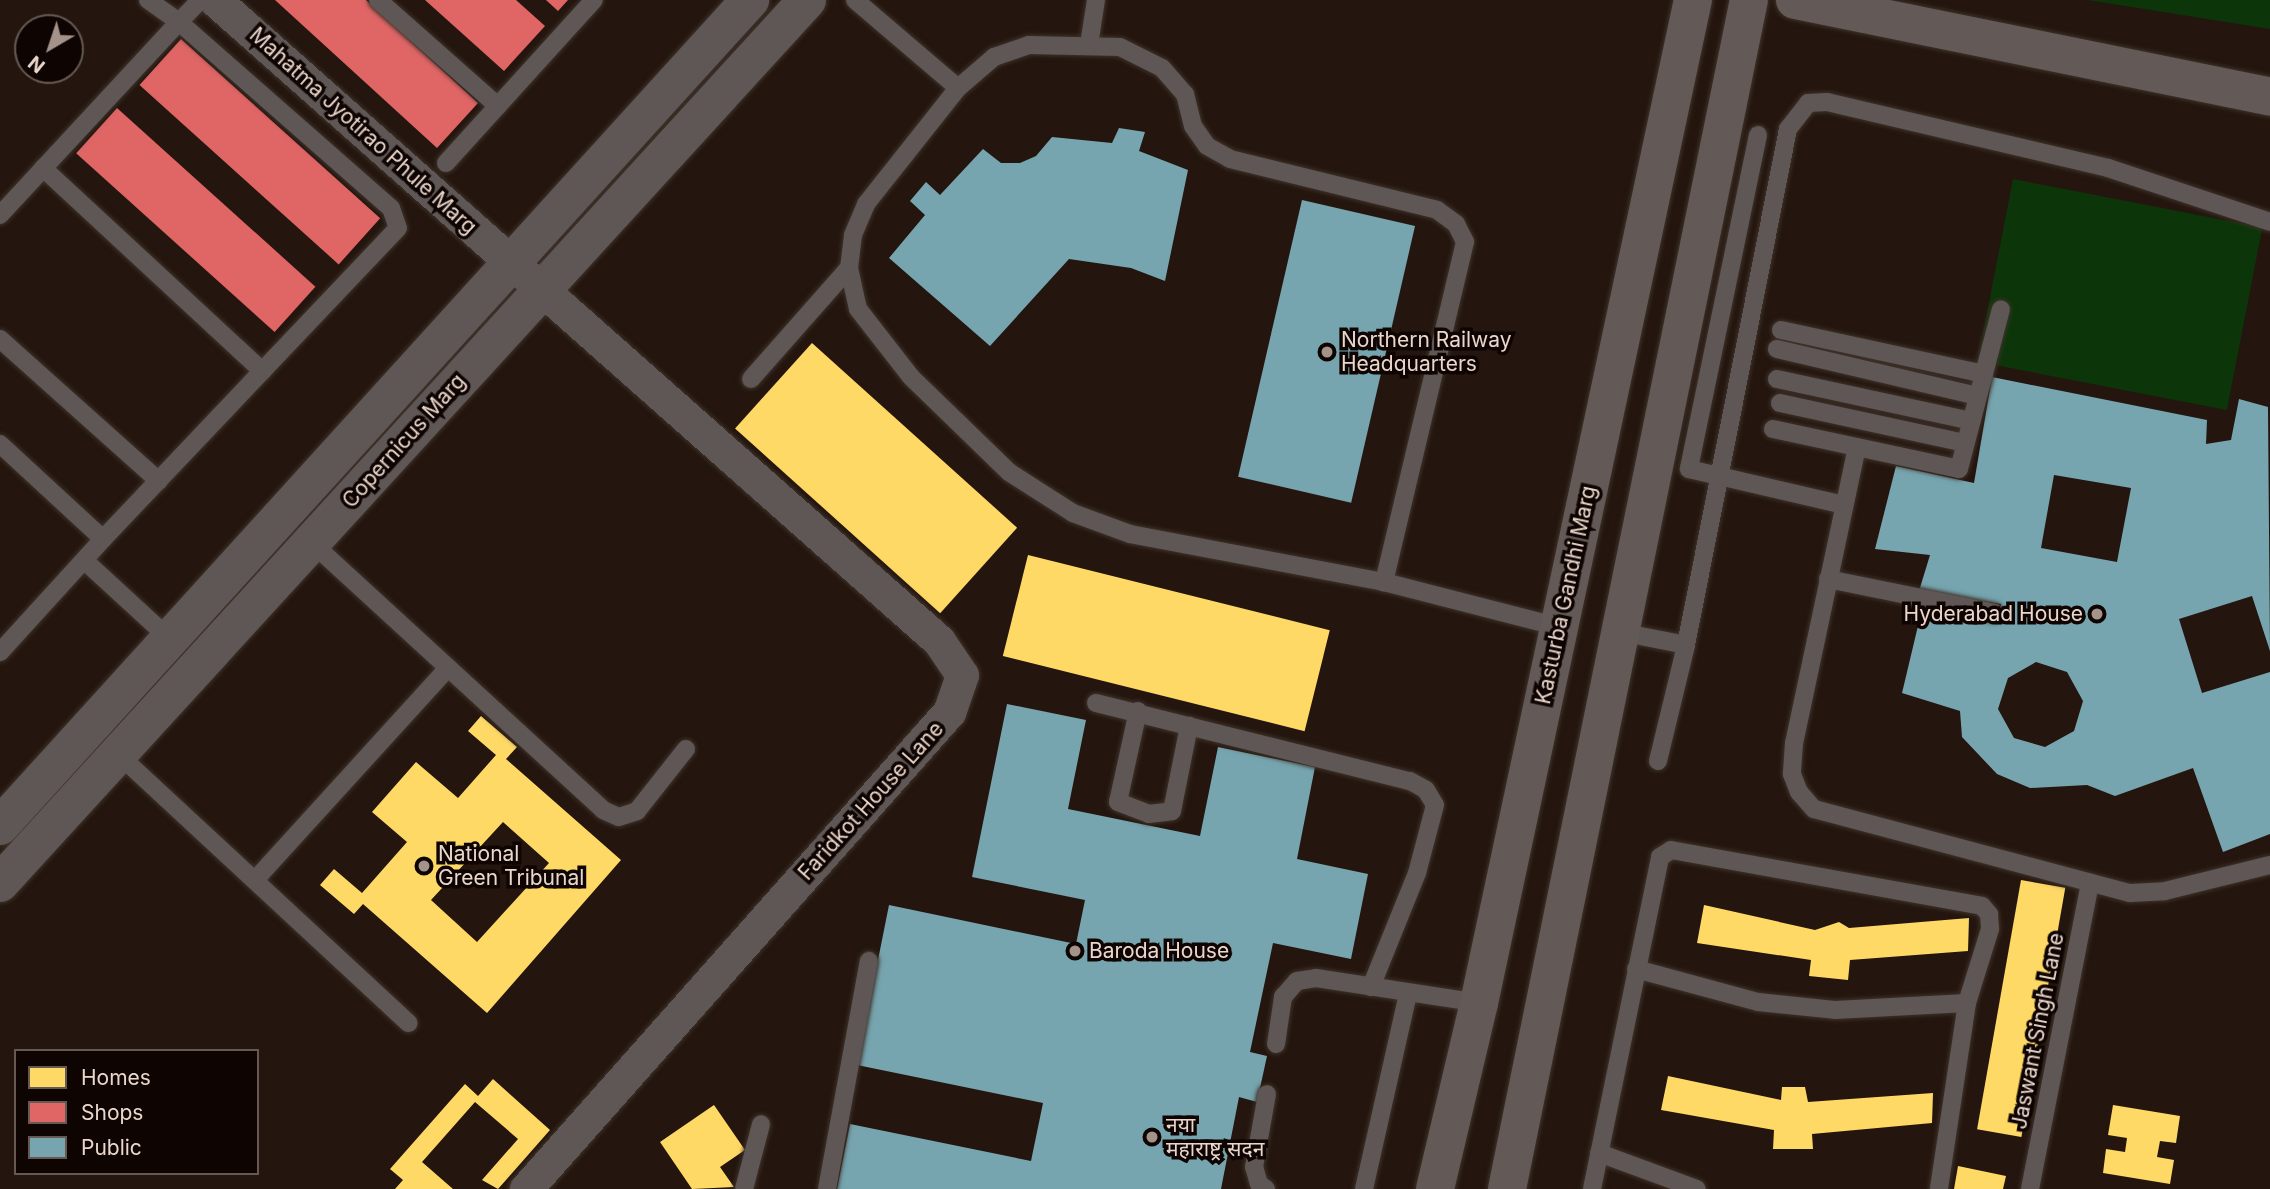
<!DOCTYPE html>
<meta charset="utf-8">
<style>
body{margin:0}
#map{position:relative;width:2270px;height:1189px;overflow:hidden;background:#24160e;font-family:Inter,"Noto Sans Devanagari",sans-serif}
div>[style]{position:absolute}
.green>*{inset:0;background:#0c3609;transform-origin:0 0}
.homes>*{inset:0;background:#ffd966;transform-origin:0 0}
.shops>*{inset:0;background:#e06666;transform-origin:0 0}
.public>*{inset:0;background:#76a5af;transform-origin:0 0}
.roads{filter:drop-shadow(0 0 2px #3e322a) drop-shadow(0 0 2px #3e322a)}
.service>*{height:18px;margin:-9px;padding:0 9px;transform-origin:9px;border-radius:9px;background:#5f5755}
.minor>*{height:33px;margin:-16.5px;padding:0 16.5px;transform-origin:16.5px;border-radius:16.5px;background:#5f5755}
.tertiary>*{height:38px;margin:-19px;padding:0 19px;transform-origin:19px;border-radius:19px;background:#5f5755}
.secondary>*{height:38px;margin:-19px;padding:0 19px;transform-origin:19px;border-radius:19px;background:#635956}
.dots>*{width:19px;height:19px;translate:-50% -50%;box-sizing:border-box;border:4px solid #0e0401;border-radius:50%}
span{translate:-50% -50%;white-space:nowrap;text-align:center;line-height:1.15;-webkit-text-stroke:7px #0e0401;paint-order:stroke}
.street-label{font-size:21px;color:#e9d6cc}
.poi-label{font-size:21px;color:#e9d6cc}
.left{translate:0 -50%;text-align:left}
.right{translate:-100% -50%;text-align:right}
.legend{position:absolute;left:14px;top:1049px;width:245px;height:126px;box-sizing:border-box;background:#0e0401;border:2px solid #665852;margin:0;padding:9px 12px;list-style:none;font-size:21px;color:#e9d6cc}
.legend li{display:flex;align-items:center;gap:14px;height:35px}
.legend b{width:35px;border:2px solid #665852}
.north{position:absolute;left:14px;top:14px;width:70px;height:70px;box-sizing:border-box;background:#0e0401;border:2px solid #665852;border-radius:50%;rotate:219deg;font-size:19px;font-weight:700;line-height:28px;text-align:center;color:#e9d6cc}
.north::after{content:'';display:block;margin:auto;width:24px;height:32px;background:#a4938a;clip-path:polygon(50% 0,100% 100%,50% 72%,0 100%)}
</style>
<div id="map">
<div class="green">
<div style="clip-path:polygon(2088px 0,2270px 0,2270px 29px)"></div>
<div style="left:2013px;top:179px;width:254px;height:186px;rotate:11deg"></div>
</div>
<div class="homes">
<div style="left:812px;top:343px;width:276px;height:115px;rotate:42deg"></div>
<div style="left:1028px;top:555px;width:311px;height:104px;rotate:14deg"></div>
<div style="clip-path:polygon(evenodd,481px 716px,517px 747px,506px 759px,621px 860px,487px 1013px,363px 904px,354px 914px,320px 885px,334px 869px,362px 893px,407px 842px,372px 812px,416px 762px,458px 798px,496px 755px,468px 731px,481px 716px,503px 822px,549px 863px,477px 942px,431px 900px,503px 822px)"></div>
<div style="left:2021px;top:880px;width:45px;height:253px;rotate:10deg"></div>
<div style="clip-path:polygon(1704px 905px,1815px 930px,1839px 922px,1849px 928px,1969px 918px,1968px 951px,1850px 960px,1848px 980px,1809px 976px,1811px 960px,1697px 943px)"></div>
<div style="clip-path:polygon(1668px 1076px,1781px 1100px,1782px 1087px,1805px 1087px,1808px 1102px,1933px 1093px,1932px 1123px,1812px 1134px,1813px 1149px,1773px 1149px,1774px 1130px,1661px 1110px)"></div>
<div style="clip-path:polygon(493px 1079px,550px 1130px,498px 1189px,482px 1180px,518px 1139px,475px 1102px,422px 1162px,453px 1189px,395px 1189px,403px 1180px,390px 1169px,465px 1084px,478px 1096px)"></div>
<div style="clip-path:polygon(714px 1105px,745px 1150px,720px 1167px,734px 1187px,692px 1189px,660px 1142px)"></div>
<div style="clip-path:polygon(2113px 1105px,2180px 1116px,2176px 1143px,2160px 1141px,2157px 1157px,2174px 1160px,2170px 1184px,2103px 1173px,2106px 1149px,2125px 1152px,2127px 1138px,2108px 1135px)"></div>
<div style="clip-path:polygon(1958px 1166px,2006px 1176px,2003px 1189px,1954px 1189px)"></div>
</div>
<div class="shops">
<div style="clip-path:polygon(275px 0,366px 0,478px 103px,437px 148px)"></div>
<div style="clip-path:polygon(425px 0,516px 0,545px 26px,504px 71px)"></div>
<div style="clip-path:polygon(546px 0,568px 0,558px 11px)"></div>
<div style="left:181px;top:39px;width:268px;height:62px;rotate:42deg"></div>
<div style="left:117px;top:108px;width:267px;height:61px;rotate:42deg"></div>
</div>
<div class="public">
<div style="clip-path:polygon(1119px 128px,1145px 132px,1139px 151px,1188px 170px,1165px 281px,1131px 268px,1069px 259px,990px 346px,889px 258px,925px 215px,910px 201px,926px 182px,940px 195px,983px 149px,1001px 163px,1020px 163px,1036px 156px,1052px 137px,1112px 143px)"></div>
<div style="left:1302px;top:200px;width:116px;height:284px;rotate:13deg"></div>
<div style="clip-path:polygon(evenodd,1992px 377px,2207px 420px,2206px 444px,2231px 440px,2239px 399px,2268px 407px,2270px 651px,2252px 596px,2179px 619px,2202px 693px,2270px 672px,2270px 834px,2223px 852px,2193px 768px,2115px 796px,2087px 785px,2030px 788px,1997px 774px,1962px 737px,1960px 711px,1902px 693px,1922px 609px,1997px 620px,2001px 604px,1919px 591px,1930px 555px,1875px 549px,1896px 466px,1974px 483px,1992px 377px,2054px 475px,2131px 488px,2117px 562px,2041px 548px,2054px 475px,1992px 377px,2036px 662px,2067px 672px,2083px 701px,2074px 731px,2045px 747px,2014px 738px,1998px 709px,2008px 678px,2036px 662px)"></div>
<div style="clip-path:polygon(1007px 704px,1086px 720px,1068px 809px,1200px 836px,1218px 747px,1315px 767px,1297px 859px,1368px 874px,1351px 959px,1273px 943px,1250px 1052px,1267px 1056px,1257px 1102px,1239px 1097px,1221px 1189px,837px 1189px,850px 1124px,1031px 1161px,1043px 1103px,857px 1065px,889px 905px,1076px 944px,1085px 900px,972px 877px)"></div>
</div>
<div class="roads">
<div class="service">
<div style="left:148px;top:0;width:38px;rotate:35deg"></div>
<div style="left:179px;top:22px;width:30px;rotate:-46deg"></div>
<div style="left:378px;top:0;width:160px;rotate:41.5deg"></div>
<div style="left:855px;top:0;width:135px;rotate:40.5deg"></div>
<div style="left:1029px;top:45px;width:91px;rotate:1.3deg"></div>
<div style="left:1120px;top:47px;width:47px;rotate:26.6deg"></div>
<div style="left:1162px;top:68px;width:35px;rotate:49deg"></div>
<div style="left:1185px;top:94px;width:33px;rotate:76deg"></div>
<div style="left:1193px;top:126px;width:24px;rotate:55deg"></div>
<div style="left:1207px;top:146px;width:26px;rotate:29deg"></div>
<div style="left:1230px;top:159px;width:213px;rotate:13.8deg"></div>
<div style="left:1437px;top:210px;width:24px;rotate:36deg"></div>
<div style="left:1456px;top:224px;width:20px;rotate:63deg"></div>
<div style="left:1465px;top:242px;width:350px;rotate:103.4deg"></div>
<div style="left:1384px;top:582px;width:258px;rotate:-169.3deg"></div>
<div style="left:1130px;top:534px;width:61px;rotate:-159.8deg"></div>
<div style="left:1073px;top:513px;width:76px;rotate:-147.4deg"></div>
<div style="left:1009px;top:472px;width:136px;rotate:-135.9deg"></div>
<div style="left:911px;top:377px;width:86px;rotate:-127.9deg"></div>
<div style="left:858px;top:309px;width:42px;rotate:-102.4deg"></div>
<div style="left:849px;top:268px;width:33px;rotate:-83deg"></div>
<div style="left:853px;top:235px;width:34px;rotate:-67deg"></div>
<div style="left:866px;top:204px;width:148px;rotate:-51.6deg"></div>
<div style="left:958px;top:88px;width:48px;rotate:-40.7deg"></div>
<div style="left:994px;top:57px;width:37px;rotate:-19deg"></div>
<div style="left:1089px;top:45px;width:46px;rotate:-81.2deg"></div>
<div style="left:1758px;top:135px;width:341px;rotate:101.7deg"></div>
<div style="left:1689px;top:469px;width:159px;rotate:13.1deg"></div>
<div style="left:446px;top:163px;width:220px;rotate:-47.8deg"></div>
<div style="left:43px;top:168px;width:299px;rotate:42.8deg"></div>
<div style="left:0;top:215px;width:263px;rotate:-47.2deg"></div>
<div style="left:179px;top:22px;width:282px;rotate:41.3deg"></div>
<div style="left:391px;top:208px;width:21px;rotate:71deg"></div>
<div style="left:398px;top:228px;width:429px;rotate:133.5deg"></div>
<div style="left:1781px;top:330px;width:208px;rotate:12.2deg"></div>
<div style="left:0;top:339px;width:213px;rotate:41.8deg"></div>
<div style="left:1777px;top:349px;width:206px;rotate:13.2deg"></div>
<div style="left:751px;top:379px;width:148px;rotate:-48.6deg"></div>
<div style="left:1777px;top:379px;width:199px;rotate:12.2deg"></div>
<div style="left:1780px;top:403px;width:189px;rotate:12.2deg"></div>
<div style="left:1773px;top:429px;width:190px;rotate:12.1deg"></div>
<div style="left:1959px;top:469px;width:165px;rotate:-75.3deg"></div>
<div style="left:0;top:444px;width:140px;rotate:42.7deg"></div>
<div style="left:103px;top:539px;width:153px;rotate:132.3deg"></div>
<div style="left:1857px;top:447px;width:303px;rotate:102deg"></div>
<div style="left:1794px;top:743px;width:31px;rotate:94deg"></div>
<div style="left:1792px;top:774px;width:19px;rotate:69deg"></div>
<div style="left:1799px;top:792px;width:23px;rotate:49deg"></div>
<div style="left:1814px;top:809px;width:327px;rotate:14.9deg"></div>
<div style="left:2130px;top:893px;width:35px;rotate:-3deg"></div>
<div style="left:2165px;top:891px;width:108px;rotate:-13.9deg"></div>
<div style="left:311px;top:542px;width:396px;rotate:42.5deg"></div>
<div style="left:603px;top:810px;width:17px;rotate:24deg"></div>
<div style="left:619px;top:817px;width:19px;rotate:-18deg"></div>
<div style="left:637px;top:811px;width:79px;rotate:-51.7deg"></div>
<div style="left:86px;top:562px;width:114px;rotate:42.5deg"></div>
<div style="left:1828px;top:579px;width:170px;rotate:11.5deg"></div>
<div style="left:1384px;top:582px;width:181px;rotate:14.4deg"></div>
<div style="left:1620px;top:632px;width:67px;rotate:11.1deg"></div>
<div style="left:1096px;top:703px;width:324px;rotate:14deg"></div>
<div style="left:1410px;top:781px;width:18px;rotate:29deg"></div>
<div style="left:1426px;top:790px;width:17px;rotate:59deg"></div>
<div style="left:1435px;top:805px;width:70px;rotate:104.8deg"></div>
<div style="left:1417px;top:873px;width:123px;rotate:112deg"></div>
<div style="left:1138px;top:711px;width:93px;rotate:102.4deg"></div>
<div style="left:1118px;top:802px;width:33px;rotate:21deg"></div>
<div style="left:1149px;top:814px;width:23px;rotate:-7deg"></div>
<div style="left:1172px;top:811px;width:87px;rotate:-78.7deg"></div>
<div style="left:118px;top:754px;width:396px;rotate:42.8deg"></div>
<div style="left:1658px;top:761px;width:119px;rotate:-76.4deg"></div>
<div style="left:1686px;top:645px;width:526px;rotate:-78.82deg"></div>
<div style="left:1788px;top:129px;width:33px;rotate:-52deg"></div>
<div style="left:1808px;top:103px;width:19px;rotate:-3deg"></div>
<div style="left:1827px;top:102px;width:289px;rotate:13.2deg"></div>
<div style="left:2108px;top:168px;width:171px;rotate:18.4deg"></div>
<div style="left:255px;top:880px;width:287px;rotate:-47.7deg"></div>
<div style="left:1636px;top:969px;width:126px;rotate:15.1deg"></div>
<div style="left:1758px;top:1002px;width:77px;rotate:5.9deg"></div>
<div style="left:1835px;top:1010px;width:132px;rotate:-3deg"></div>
<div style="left:1967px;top:1003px;width:188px;rotate:98.6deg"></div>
<div style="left:1276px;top:1044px;width:48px;rotate:-81.5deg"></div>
<div style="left:1283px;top:997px;width:21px;rotate:-49deg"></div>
<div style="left:1297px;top:981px;width:19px;rotate:-9deg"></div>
<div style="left:1316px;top:978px;width:165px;rotate:8.7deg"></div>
<div style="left:1599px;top:1153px;width:104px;rotate:20.2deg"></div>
<div style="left:744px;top:1189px;width:67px;rotate:-75.3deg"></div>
<div style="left:827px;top:1189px;width:232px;rotate:-79.6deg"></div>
<div style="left:1266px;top:1189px;width:9px;rotate:-144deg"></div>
<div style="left:1259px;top:1184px;width:18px;rotate:-106deg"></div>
<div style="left:1254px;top:1167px;width:74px;rotate:-79.9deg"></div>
<div style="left:1364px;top:1189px;width:201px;rotate:-77.3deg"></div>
<div style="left:1592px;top:1189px;width:339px;rotate:-78.4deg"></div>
<div style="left:1660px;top:857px;width:13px;rotate:-32deg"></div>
<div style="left:1671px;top:850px;width:316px;rotate:10.2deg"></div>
<div style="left:1982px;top:906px;width:11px;rotate:49deg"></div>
<div style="left:1989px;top:914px;width:15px;rotate:86deg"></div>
<div style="left:1990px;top:929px;width:77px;rotate:107.3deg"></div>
<div style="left:2030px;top:1189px;width:312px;rotate:-78.9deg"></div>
</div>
<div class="minor">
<div style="left:215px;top:0;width:967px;rotate:41.52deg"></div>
<div style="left:939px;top:641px;width:41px;rotate:55.9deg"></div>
<div style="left:962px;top:675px;width:39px;rotate:109deg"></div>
<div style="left:949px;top:712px;width:638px;rotate:131.57deg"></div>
</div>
<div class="tertiary">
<div style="left:0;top:826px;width:1116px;rotate:-47.76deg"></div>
<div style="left:0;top:883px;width:1196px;rotate:-47.57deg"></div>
</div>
<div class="secondary">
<div style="left:1795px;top:0;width:485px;rotate:11.5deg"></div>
<div style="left:1435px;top:1189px;width:191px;rotate:-76.7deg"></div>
<div style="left:1479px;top:1003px;width:1026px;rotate:-77.96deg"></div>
<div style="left:1507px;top:1189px;width:1213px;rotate:-78.5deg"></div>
</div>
</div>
<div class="dots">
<div style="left:1327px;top:352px;background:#a4938a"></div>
<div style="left:2097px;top:614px;background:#a4938a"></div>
<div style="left:424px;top:866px;background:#a4938a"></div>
<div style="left:1075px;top:951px;background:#a4938a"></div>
<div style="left:1152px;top:1137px;background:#a4938a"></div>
</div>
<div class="street-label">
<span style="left:363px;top:131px;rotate:42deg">Mahatma Jyotirao Phule Marg</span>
<span style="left:404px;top:441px;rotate:-48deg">Copernicus Marg</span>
<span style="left:1566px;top:595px;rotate:-78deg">Kasturba Gandhi Marg</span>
<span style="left:871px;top:801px;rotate:-48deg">Faridkot House Lane</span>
<span style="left:2038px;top:1031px;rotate:-79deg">Jaswant Singh Lane</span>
</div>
<div class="poi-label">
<span class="left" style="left:1341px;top:352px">Northern Railway<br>Headquarters</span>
<span class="right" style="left:2083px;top:614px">Hyderabad House</span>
<span class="left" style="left:438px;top:866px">National<br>Green Tribunal</span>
<span class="left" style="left:1089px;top:951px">Baroda House</span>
<span class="left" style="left:1166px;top:1137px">नया<br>महाराष्ट्र सदन</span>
</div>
<ul class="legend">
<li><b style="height:19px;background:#ffd966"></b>Homes</li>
<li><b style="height:19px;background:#e06666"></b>Shops</li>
<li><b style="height:19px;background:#76a5af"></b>Public</li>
</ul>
<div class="north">N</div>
</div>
